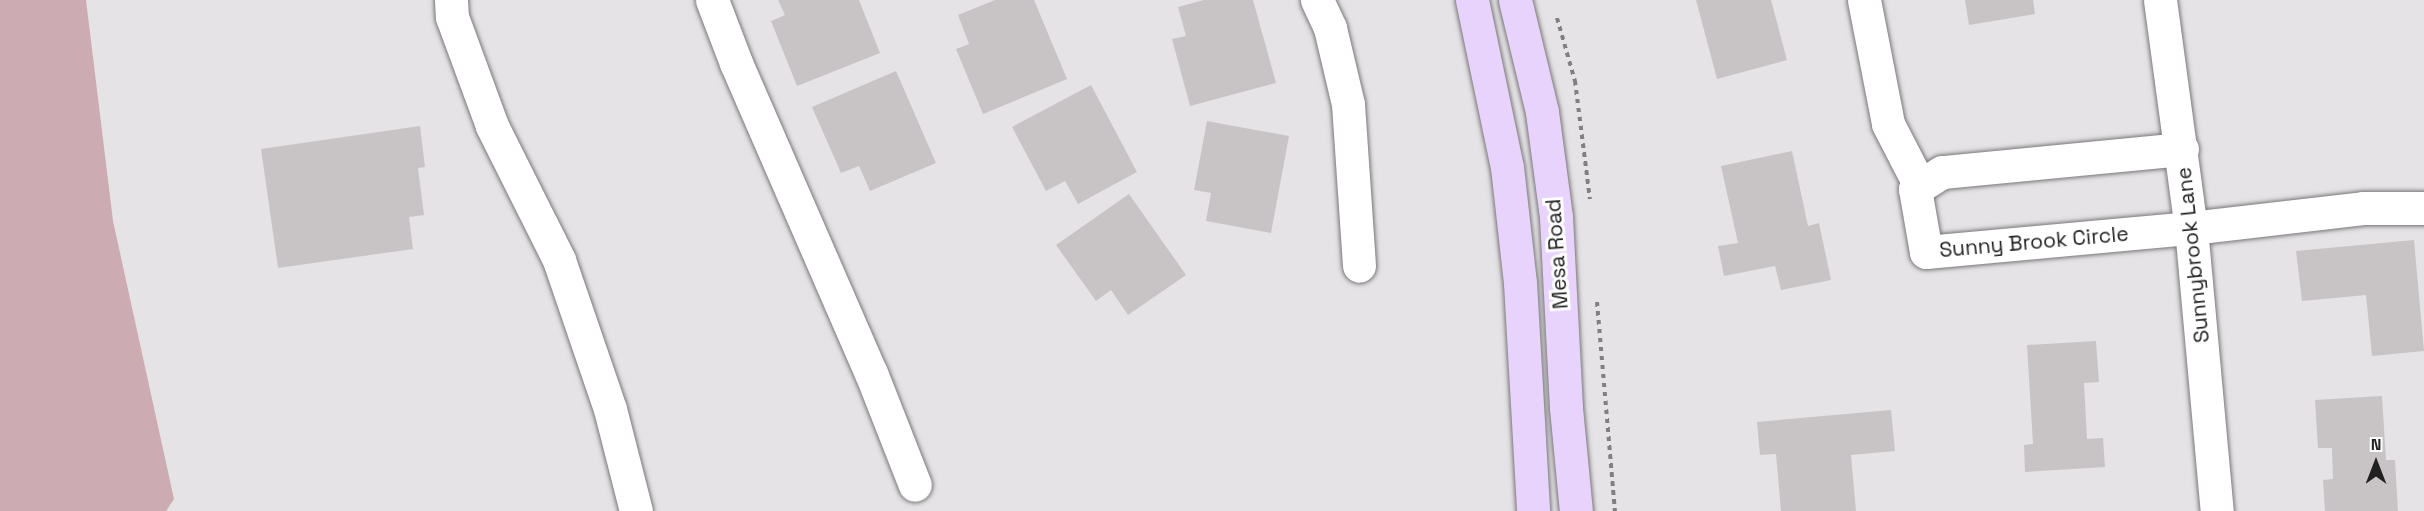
<!DOCTYPE html>
<style>
body{margin:0}
#map{position:relative;width:2424px;height:511px;overflow:hidden;background:#e5e3e5;font-family:"Space Grotesk",sans-serif}
div>[style]{position:absolute}
.green>*{inset:0;background:#cdabb2}
.building>*{inset:0;background:#c8c4c6}
.path>*{height:4px;margin-top:-2px;transform-origin:0;background:repeating-linear-gradient(90deg,#817f81 0 4.5px,transparent 0 9px)}
.roads{filter:drop-shadow(0 0 2px #7a787a) drop-shadow(0 0 2px #7a787a)}
.minor>*{height:33px;margin:-16.5px;padding:0 16.5px;transform-origin:16.5px;border-radius:16.5px;background:#fff}
.major>*{height:33px;margin:-16.5px;padding:0 16.5px;transform-origin:16.5px;border-radius:16.5px;background:#e8d3fc}
span{translate:-50% -50%;white-space:nowrap;text-align:center;line-height:1.15;-webkit-text-stroke:6px #fff;paint-order:stroke}
.street-label{font-size:21px;color:#222122}
.north{position:absolute;left:2346px;top:433px;width:60px;height:60px;-webkit-text-stroke:4px #fff;paint-order:stroke;rotate:0deg;font-size:16px;font-weight:700;line-height:24px;text-align:center;color:#222122}
.north::after{content:'';display:block;margin:auto;width:21px;height:27px;background:#222122;clip-path:polygon(50% 0,100% 100%,50% 72%,0 100%)}
</style>
<div id="map">
<div class="green">
<div style="clip-path:polygon(0 0,86px 0,113px 221px,174px 499px,166px 511px,0 511px)"></div>
</div>
<div class="building">
<div style="clip-path:polygon(778px 0,859px 0,880px 53px,797px 86px,771px 21px,785px 15px)"></div>
<div style="clip-path:polygon(995px 0,1034px 0,1067px 79px,983px 114px,956px 49px,969px 44px,958px 15px)"></div>
<div style="clip-path:polygon(1204px 0,1253px 0,1276px 83px,1190px 106px,1172px 39px,1186px 36px,1178px 7px)"></div>
<div style="clip-path:polygon(1696px 0,1771px 0,1787px 60px,1717px 79px)"></div>
<div style="clip-path:polygon(1965px 0,2033px 0,2035px 14px,1969px 25px)"></div>
<div style="clip-path:polygon(896px 71px,936px 163px,870px 191px,859px 166px,841px 173px,812px 107px)"></div>
<div style="clip-path:polygon(1091px 85px,1137px 172px,1078px 204px,1065px 181px,1046px 191px,1012px 127px)"></div>
<div style="clip-path:polygon(1207px 121px,1289px 136px,1271px 233px,1206px 221px,1211px 193px,1194px 190px)"></div>
<div style="clip-path:polygon(420px 126px,425px 167px,418px 168px,424px 215px,409px 217px,413px 249px,278px 268px,261px 149px)"></div>
<div style="clip-path:polygon(1792px 151px,1808px 226px,1819px 223px,1831px 280px,1781px 290px,1775px 266px,1724px 276px,1718px 246px,1738px 243px,1721px 166px)"></div>
<div style="clip-path:polygon(1129px 194px,1186px 275px,1128px 315px,1111px 290px,1096px 301px,1056px 245px)"></div>
<div style="clip-path:polygon(2414px 240px,2424px 351px,2372px 356px,2366px 295px,2302px 301px,2296px 251px)"></div>
<div style="clip-path:polygon(2096px 341px,2099px 382px,2084px 383px,2087px 439px,2103px 438px,2105px 467px,2025px 472px,2024px 445px,2033px 444px,2027px 345px)"></div>
<div style="clip-path:polygon(2382px 396px,2386px 460px,2395px 460px,2398px 511px,2325px 511px,2323px 480px,2333px 479px,2332px 448px,2318px 448px,2315px 400px)"></div>
<div style="clip-path:polygon(1891px 410px,1895px 451px,1851px 455px,1856px 511px,1781px 511px,1776px 454px,1760px 455px,1757px 422px)"></div>
</div>
<div class="path">
<div style="left:1557px;top:18px;width:66px;rotate:74.1deg"></div>
<div style="left:1575px;top:81px;width:119px;rotate:82.8deg"></div>
<div style="left:1597px;top:302px;width:210px;rotate:85.1deg"></div>
</div>
<div class="roads">
<div class="minor">
<div style="left:451px;top:0;width:17px;rotate:87deg"></div>
<div style="left:452px;top:17px;width:116px;rotate:69.8deg"></div>
<div style="left:492px;top:126px;width:150px;rotate:63.4deg"></div>
<div style="left:559px;top:260px;width:157px;rotate:71.1deg"></div>
<div style="left:610px;top:409px;width:105px;rotate:75.7deg"></div>
<div style="left:712px;top:0;width:67px;rotate:69.1deg"></div>
<div style="left:736px;top:63px;width:338px;rotate:66.5deg"></div>
<div style="left:871px;top:373px;width:120px;rotate:68.6deg"></div>
<div style="left:1317px;top:0;width:31px;rotate:65deg"></div>
<div style="left:1330px;top:28px;width:78px;rotate:76.7deg"></div>
<div style="left:1348px;top:104px;width:162px;rotate:86.1deg"></div>
<div style="left:1864px;top:0;width:126px;rotate:79deg"></div>
<div style="left:1888px;top:124px;width:70px;rotate:62.7deg"></div>
<div style="left:2160px;top:0;width:230px;rotate:82.3deg"></div>
<div style="left:2191px;top:228px;width:284px;rotate:84.8deg"></div>
<div style="left:2182px;top:149px;width:241px;rotate:174.5deg"></div>
<div style="left:1942px;top:172px;width:32px;rotate:148deg"></div>
<div style="left:1915px;top:189px;width:64px;rotate:80.1deg"></div>
<div style="left:1926px;top:252px;width:266px;rotate:-5.2deg"></div>
<div style="left:2191px;top:228px;width:173px;rotate:-6.6deg"></div>
<div style="left:2363px;top:208px;width:61px"></div>
</div>
<div class="major">
<div style="left:1472px;top:0;width:171px;rotate:78.2deg"></div>
<div style="left:1507px;top:167px;width:117px;rotate:83.6deg"></div>
<div style="left:1520px;top:283px;width:228px;rotate:86.7deg"></div>
<div style="left:1515px;top:0;width:115px;rotate:76.4deg"></div>
<div style="left:1542px;top:112px;width:106px;rotate:82.4deg"></div>
<div style="left:1556px;top:217px;width:191px;rotate:87deg"></div>
<div style="left:1566px;top:408px;width:103px;rotate:84.5deg"></div>
</div>
</div>
<div class="street-label">
<span style="left:2034px;top:242px;rotate:-5deg">Sunny Brook Circle</span>
<span style="left:1557px;top:254px;rotate:-94deg">Mesa Road</span>
<span style="left:2193px;top:255px;rotate:-96deg">Sunnybrook Lane</span>
</div>
<div class="north">N</div>
</div>
